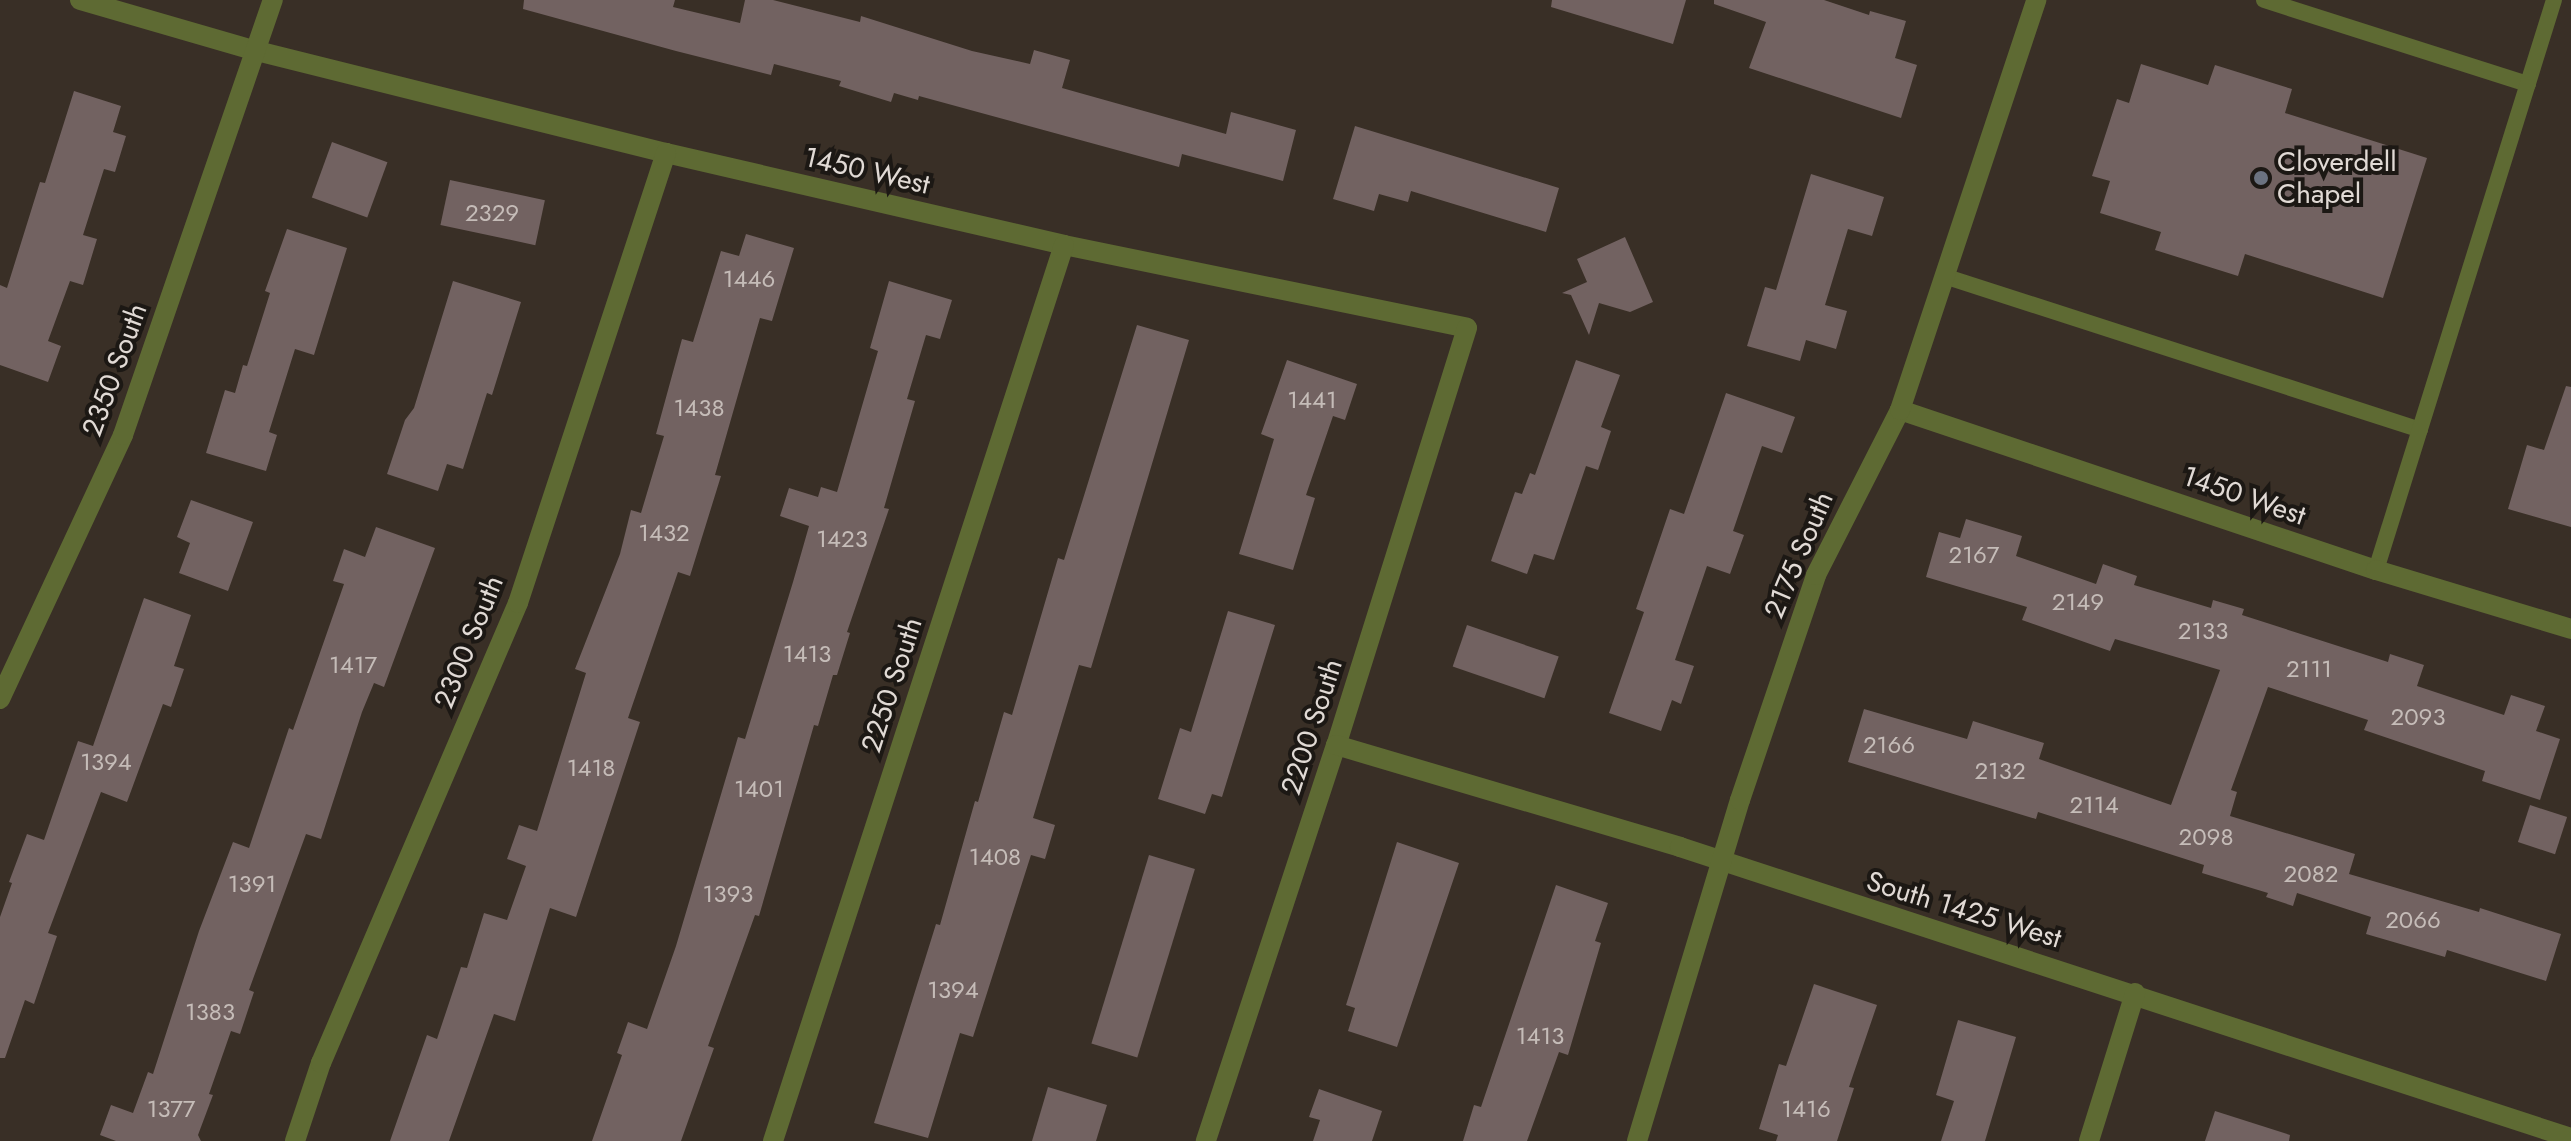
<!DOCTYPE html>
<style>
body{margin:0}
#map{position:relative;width:2571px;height:1141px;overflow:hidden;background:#392f26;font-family:Jost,sans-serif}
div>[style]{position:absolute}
.building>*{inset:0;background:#726261;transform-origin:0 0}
.lane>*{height:16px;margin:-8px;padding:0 8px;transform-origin:8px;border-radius:8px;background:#5e6a33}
.street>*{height:20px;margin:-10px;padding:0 10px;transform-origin:10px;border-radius:10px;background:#5e6a33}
.dots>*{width:22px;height:22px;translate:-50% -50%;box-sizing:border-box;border:4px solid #1c1814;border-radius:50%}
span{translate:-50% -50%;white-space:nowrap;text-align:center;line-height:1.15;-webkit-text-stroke:8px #1c1814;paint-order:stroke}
.number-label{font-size:24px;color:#c5bcb8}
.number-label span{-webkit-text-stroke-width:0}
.poi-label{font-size:28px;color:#e1dad5}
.left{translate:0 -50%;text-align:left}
.street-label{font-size:28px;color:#e1dad5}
</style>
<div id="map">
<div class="building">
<div style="clip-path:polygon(524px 0,675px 0,673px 7px,740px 23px,745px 0,773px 0,860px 22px,861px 16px,972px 51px,1030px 64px,1034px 50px,1070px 60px,1062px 88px,1226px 134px,1231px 112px,1296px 130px,1283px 181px,1182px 154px,1179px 167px,919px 96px,918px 100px,894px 93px,891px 102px,839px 86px,841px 81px,774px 64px,771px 75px,676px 51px,523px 9px)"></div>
<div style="clip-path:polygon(1552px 0,1686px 0,1673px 44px,1551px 7px)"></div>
<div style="clip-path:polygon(1714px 0,1824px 0,1869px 15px,1870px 11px,1906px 21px,1895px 58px,1917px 65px,1901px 118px,1749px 68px,1766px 22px,1714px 4px)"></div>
<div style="clip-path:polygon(2141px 64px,2208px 85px,2215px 65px,2292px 89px,2285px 113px,2427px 158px,2383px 298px,2245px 254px,2238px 276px,2155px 250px,2161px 232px,2100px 213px,2110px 181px,2092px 176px,2117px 99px,2129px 103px)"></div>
<div style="clip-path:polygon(74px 91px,121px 106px,113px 132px,126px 136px,115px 172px,104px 169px,83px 235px,97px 239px,83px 285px,70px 281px,48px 341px,61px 346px,48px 382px,0 365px,0 285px,7px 288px,40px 182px,45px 183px)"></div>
<div style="clip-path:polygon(1355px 126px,1559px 188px,1546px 232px,1411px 191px,1408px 202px,1379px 194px,1374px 211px,1333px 199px)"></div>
<div style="left:332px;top:142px;width:59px;height:59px;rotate:20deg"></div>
<div style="clip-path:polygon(1811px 174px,1884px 197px,1872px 236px,1848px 229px,1825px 305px,1847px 311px,1836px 349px,1806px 340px,1800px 361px,1747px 346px,1765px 287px,1776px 290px)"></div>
<div style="left:450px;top:180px;width:97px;height:46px;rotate:12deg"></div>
<div style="clip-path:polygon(287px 229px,347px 248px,314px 355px,295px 349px,269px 432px,277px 435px,266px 471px,206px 453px,225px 390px,235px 393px,243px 365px,247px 366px,270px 293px,265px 291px)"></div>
<div style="clip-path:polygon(746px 234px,794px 248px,772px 321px,760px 318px,715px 475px,721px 476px,690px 576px,678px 572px,628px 718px,640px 722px,576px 917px,550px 908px,515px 1021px,494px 1014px,449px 1141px,390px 1141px,427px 1035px,437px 1039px,461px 967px,467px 968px,484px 913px,507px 920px,526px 866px,507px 859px,519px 825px,537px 831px,586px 673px,575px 669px,620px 554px,631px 510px,641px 513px,664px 436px,656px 434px,682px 339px,693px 342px,721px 251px,739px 256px)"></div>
<div style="clip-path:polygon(1625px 237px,1653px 302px,1630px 312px,1599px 303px,1589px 335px,1571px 295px,1562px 293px,1587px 282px,1577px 259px)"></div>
<div style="clip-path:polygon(453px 281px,521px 302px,492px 395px,487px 393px,463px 469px,447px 464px,438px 491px,387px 474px,405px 420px,414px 408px)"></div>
<div style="clip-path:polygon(889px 281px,952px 300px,940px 339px,926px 335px,907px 399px,915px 401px,884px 508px,889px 509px,847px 632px,850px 633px,837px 675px,833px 675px,818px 726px,814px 725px,759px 916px,755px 915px,708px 1046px,714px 1048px,681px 1141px,592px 1141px,622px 1055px,617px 1053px,628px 1022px,647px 1029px,676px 946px,738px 737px,745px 739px,793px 582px,809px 526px,780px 516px,789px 488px,818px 497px,821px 487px,837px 492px,878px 351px,870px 348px)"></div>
<div style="clip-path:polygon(1137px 325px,1189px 340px,1091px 668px,1079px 665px,1033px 818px,1055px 825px,1045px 859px,1031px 855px,973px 1037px,960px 1033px,928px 1138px,874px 1123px,936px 924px,940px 925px,975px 801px,978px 802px,1004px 712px,1012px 715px,1058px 558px,1064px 560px)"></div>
<div style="clip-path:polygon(1287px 360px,1357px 384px,1345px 420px,1333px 416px,1306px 495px,1315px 498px,1293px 570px,1239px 554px,1274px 439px,1261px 434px)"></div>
<div style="clip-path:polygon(1576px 360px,1620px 375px,1601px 427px,1611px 431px,1598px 470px,1586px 466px,1554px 560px,1534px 554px,1527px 574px,1491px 561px,1515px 492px,1522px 494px,1530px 473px,1535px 475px)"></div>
<div style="clip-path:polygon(2566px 386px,2571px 387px,2571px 527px,2508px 509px,2527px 445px,2544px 450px)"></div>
<div style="clip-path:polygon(1726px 393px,1795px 417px,1782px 453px,1762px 446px,1733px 531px,1744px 535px,1730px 574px,1707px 566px,1675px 660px,1694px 666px,1681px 704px,1672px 700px,1661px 731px,1609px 713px,1644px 612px,1636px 609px,1670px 509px,1684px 514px)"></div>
<div style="clip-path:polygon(191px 500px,253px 522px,228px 591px,179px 573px,190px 543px,177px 537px)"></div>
<div style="clip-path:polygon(1966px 519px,2022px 536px,2016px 556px,2096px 584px,2103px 564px,2137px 576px,2134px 585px,2211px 608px,2213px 600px,2244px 609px,2242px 615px,2388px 662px,2390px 654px,2424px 665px,2417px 686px,2504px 715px,2511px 695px,2545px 706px,2536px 731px,2560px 739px,2540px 800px,2482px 781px,2485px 771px,2364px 730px,2368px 720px,2268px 687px,2231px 790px,2237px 792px,2230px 816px,2355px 854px,2349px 874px,2479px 912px,2480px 908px,2561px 934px,2546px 981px,2447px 950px,2445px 957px,2366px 934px,2371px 917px,2297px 893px,2293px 906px,2266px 897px,2268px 893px,2202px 873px,2204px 865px,2038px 812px,2036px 819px,1848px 762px,1864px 709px,1967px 739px,1973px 721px,2044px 743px,2039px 759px,2171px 805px,2220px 670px,2115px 639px,2110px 651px,2022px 620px,2027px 607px,1926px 577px,1939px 532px,1960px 538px)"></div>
<div style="clip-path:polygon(376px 527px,435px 548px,384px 687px,374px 683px,362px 712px,321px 839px,306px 834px,249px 990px,254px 992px,240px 1034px,231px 1031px,209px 1094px,213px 1095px,198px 1135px,201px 1141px,116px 1141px,100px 1135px,111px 1105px,133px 1113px,148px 1072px,153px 1074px,199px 931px,233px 842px,249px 848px,289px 728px,293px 730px,344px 584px,333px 581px,344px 549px,365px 557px)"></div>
<div style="clip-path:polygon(144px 598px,191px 615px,174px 666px,184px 669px,171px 707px,163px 704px,127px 802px,101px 792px,48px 933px,57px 936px,34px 1004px,25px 1000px,5px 1058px,0 1058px,0 917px,12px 883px,9px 882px,27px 834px,44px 840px,78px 741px,93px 746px)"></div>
<div style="clip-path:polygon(1228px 611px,1275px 625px,1222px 797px,1212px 794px,1205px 814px,1158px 799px,1180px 728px,1191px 732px)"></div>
<div style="left:1467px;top:625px;width:97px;height:44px;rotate:19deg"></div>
<div style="left:2530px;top:805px;width:39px;height:39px;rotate:18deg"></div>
<div style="clip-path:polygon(1397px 842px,1459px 863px,1397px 1047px,1348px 1031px,1355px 1008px,1346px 1005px)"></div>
<div style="left:1149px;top:855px;width:48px;height:197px;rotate:17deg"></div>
<div style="clip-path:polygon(1556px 885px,1608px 903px,1595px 941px,1601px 943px,1568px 1055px,1559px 1052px,1527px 1141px,1463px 1141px,1474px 1105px,1481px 1107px)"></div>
<div style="clip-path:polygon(1814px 984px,1877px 1005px,1849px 1087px,1854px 1088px,1837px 1141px,1776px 1141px,1778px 1135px,1759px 1129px,1779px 1064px,1786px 1066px)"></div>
<div style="clip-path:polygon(1958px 1020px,2016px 1037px,1985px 1141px,1941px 1141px,1954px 1101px,1936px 1095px)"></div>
<div style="clip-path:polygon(1048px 1087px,1107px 1105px,1096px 1141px,1032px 1141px)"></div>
<div style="clip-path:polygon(1319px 1089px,1382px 1111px,1372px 1141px,1313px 1141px,1320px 1120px,1309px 1117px)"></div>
<div style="clip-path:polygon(2215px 1111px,2290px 1135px,2289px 1141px,2205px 1141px)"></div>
</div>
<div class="lane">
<div style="left:2264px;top:0;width:277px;rotate:17.7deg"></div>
<div style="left:1947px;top:277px;width:497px;rotate:17.9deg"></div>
<div style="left:2376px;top:570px;width:597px;rotate:-72.66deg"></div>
</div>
<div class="street">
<div style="left:80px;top:0;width:184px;rotate:16.1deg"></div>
<div style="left:257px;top:51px;width:422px;rotate:14deg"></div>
<div style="left:666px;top:153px;width:408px;rotate:13deg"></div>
<div style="left:1064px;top:245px;width:411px;rotate:11.6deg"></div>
<div style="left:1467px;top:328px;width:437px;rotate:107.4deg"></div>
<div style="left:1336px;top:745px;width:417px;rotate:108.2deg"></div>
<div style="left:1900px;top:410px;width:502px;rotate:18.58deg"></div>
<div style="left:2376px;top:570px;width:204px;rotate:16.8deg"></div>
<div style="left:0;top:699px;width:291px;rotate:-65deg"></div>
<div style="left:123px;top:435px;width:460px;rotate:-71deg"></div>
<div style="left:1336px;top:745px;width:359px;rotate:16.5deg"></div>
<div style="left:1680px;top:847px;width:937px;rotate:18.09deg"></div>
<div style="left:295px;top:1141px;width:82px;rotate:-71.6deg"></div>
<div style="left:321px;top:1063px;width:500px;rotate:-66.82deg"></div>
<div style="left:518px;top:603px;width:474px;rotate:-71.8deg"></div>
<div style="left:773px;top:1141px;width:942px;rotate:-72.01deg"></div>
<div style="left:1637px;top:1141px;width:356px;rotate:-73.2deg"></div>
<div style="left:1740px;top:800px;width:237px;rotate:-71.3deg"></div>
<div style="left:1816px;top:575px;width:185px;rotate:-63deg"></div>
<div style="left:1900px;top:410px;width:432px;rotate:-71.6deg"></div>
<div style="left:2089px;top:1141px;width:155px;rotate:-72.7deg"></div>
</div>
<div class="dots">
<div style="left:2261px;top:178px;background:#6b7280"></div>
</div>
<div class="number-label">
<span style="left:492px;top:213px">2329</span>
<span style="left:749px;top:279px">1446</span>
<span style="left:1312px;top:400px">1441</span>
<span style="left:699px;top:408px">1438</span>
<span style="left:664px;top:533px">1432</span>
<span style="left:842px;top:539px">1423</span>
<span style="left:1974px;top:555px">2167</span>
<span style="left:2078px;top:602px">2149</span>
<span style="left:2203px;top:631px">2133</span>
<span style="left:807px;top:654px">1413</span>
<span style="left:353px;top:665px">1417</span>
<span style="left:2309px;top:669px">2111</span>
<span style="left:2418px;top:717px">2093</span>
<span style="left:1889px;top:745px">2166</span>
<span style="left:106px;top:762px">1394</span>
<span style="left:591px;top:768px">1418</span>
<span style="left:2000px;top:771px">2132</span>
<span style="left:759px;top:789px">1401</span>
<span style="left:2094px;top:805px">2114</span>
<span style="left:2206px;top:837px">2098</span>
<span style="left:995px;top:857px">1408</span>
<span style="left:2311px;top:874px">2082</span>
<span style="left:252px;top:884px">1391</span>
<span style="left:728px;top:894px">1393</span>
<span style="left:2413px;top:920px">2066</span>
<span style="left:953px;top:990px">1394</span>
<span style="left:210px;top:1012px">1383</span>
<span style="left:1540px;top:1036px">1413</span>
<span style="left:171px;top:1109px">1377</span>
<span style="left:1806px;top:1109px">1416</span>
</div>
<div class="poi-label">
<span class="left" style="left:2277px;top:178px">Cloverdell<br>Chapel</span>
</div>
<div class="street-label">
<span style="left:867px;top:171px;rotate:13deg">1450 West</span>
<span style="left:115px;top:370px;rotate:-70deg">2350 South</span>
<span style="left:2244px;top:496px;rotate:19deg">1450 West</span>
<span style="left:1799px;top:555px;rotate:-67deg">2175 South</span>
<span style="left:469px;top:642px;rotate:-68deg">2300 South</span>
<span style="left:892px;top:685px;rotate:-72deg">2250 South</span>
<span style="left:1312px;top:727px;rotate:-72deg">2200 South</span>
<span style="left:1964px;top:910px;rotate:17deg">South 1425 West</span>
</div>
</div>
